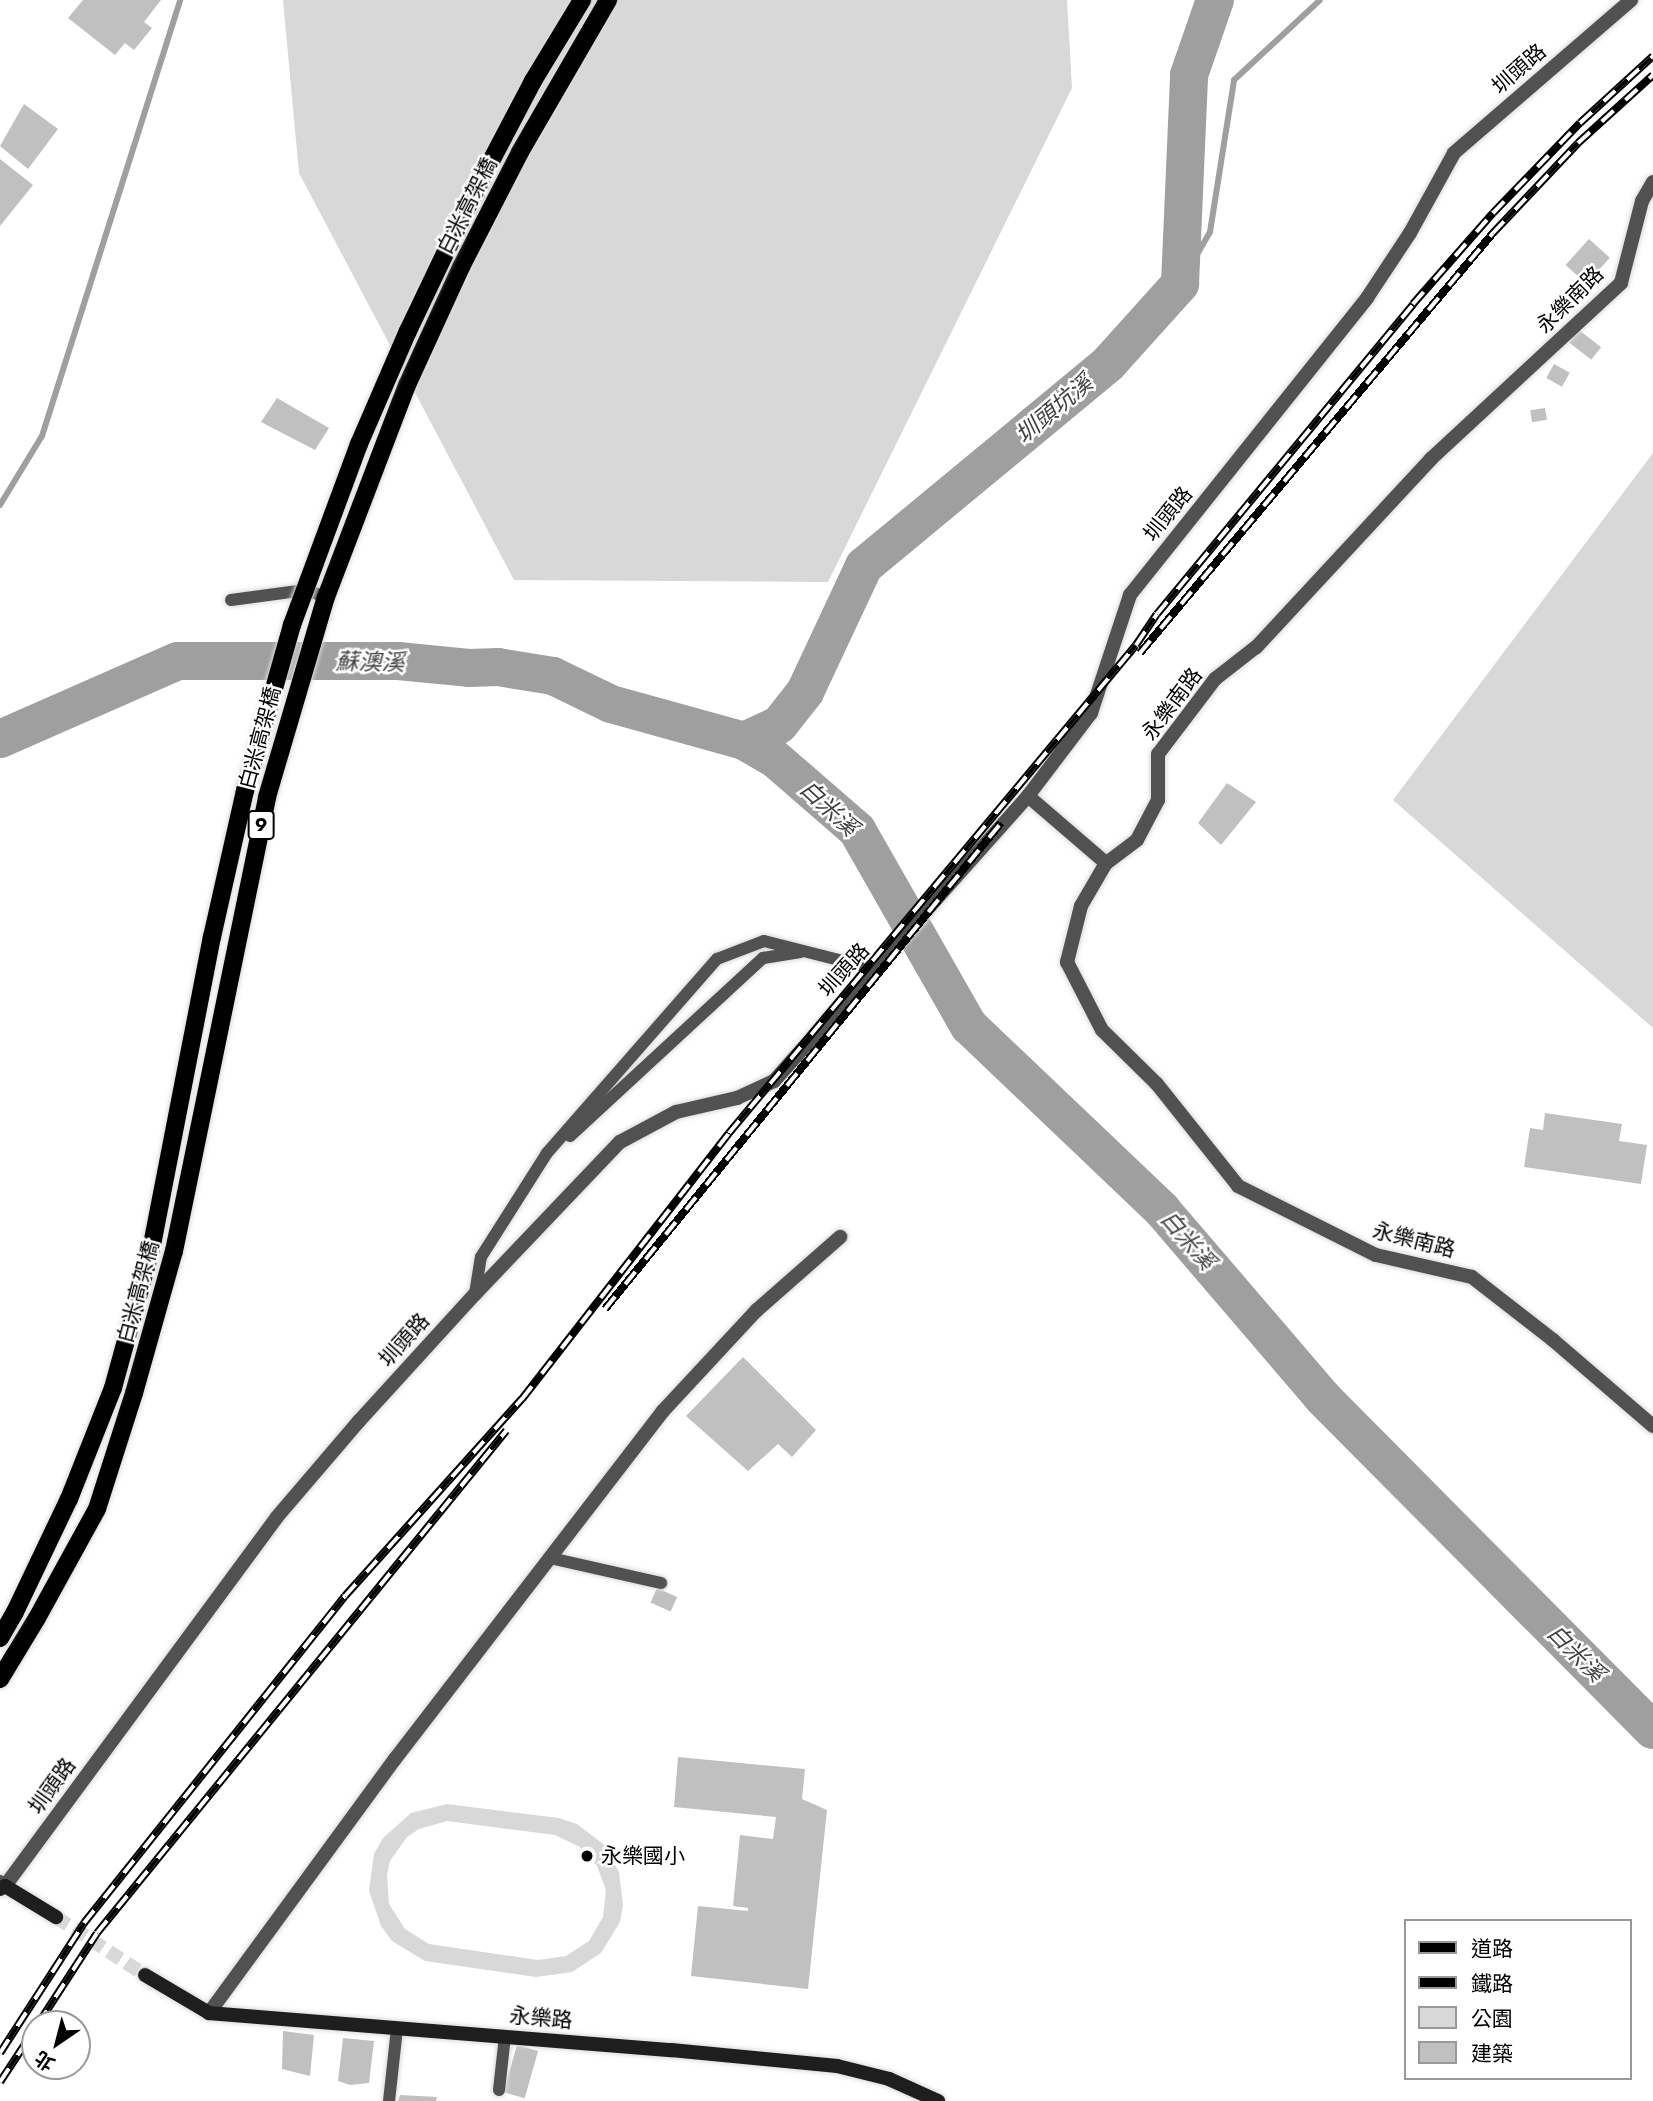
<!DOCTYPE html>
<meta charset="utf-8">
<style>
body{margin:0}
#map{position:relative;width:1653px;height:2101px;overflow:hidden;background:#fff;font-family:Jost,"Noto Sans TC",sans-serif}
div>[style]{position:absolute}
.green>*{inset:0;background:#d8d8d8}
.stream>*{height:6px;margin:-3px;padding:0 3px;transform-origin:3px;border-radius:3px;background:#9f9f9f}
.river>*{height:38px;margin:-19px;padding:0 19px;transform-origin:19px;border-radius:19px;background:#9f9f9f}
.building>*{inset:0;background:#c0c0c0;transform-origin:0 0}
.secondary-tunnel>*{height:14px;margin-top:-7px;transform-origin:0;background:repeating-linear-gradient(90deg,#d9d9d9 0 14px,transparent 0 21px)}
.roads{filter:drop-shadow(0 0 2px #dbdbdb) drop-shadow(0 0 2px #dbdbdb)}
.lane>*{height:12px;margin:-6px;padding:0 6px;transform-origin:6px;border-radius:6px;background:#515151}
.street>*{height:14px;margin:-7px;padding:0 7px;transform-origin:7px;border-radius:7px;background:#515151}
.secondary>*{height:14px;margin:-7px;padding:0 7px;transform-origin:7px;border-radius:7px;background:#1e1e1e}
.primary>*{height:18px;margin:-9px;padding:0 9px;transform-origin:9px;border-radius:9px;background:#000}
.rail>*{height:8px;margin-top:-4px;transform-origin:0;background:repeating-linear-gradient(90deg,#fff 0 16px,#000 0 32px);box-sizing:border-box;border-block:2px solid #000}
.bridges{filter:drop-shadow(0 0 2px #dbdbdb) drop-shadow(0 0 2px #dbdbdb)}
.primary-bridge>*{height:18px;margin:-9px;padding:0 9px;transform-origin:9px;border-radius:9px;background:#000}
.dots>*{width:19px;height:19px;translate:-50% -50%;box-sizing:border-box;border:4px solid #fff;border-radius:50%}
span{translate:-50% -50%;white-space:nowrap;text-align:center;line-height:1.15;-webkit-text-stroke:5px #fff;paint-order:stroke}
.shield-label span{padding:2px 5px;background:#fff;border:2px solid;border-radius:5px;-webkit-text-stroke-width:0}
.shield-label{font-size:19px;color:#000;font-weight:700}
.street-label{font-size:21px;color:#000}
.poi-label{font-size:21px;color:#000}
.left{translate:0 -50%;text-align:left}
.water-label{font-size:23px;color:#404040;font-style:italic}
.legend{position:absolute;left:1404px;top:1919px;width:228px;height:161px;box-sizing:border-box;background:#fff;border:2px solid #999;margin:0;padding:9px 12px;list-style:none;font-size:21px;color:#000}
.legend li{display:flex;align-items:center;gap:14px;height:35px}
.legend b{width:35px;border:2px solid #999}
.north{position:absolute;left:21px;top:2010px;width:70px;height:70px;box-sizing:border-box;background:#fff;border:2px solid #999;border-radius:50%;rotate:215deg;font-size:19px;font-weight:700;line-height:28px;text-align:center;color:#000}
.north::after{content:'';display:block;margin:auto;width:24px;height:32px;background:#000;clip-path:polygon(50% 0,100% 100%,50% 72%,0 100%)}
</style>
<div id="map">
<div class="green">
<div style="clip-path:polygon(283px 0,1067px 0,1072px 88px,828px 582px,514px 580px,299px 173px)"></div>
<div style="clip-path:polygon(1653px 453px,1653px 1028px,1393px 800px)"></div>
<div style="clip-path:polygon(evenodd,447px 1804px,559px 1818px,577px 1824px,603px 1844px,619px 1872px,623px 1905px,620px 1922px,601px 1953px,572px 1972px,536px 1977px,425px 1961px,392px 1941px,381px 1926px,369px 1891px,374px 1854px,383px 1838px,411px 1813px,447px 1804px,447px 1821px,555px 1835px,580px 1847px,597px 1866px,606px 1890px,603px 1917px,589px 1941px,566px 1956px,538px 1960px,429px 1944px,405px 1929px,389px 1904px,387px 1875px,390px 1861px,407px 1837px,419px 1829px,447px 1821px)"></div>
</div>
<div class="stream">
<div style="left:1180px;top:284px;width:60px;rotate:-60deg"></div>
<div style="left:1210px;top:232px;width:154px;rotate:-81deg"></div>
<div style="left:1234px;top:80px;width:117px;rotate:-42.9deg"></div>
<div style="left:0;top:505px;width:81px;rotate:-58.7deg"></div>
<div style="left:42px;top:436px;width:457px;rotate:-72.4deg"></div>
</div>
<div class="river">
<div style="left:0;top:739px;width:194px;rotate:-23.7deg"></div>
<div style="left:178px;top:661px;width:220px"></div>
<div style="left:398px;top:661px;width:71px;rotate:5.6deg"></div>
<div style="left:469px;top:668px;width:29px;rotate:-2deg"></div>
<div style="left:498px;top:667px;width:56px;rotate:9.3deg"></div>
<div style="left:553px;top:676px;width:64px;rotate:25.8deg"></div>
<div style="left:611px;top:704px;width:138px;rotate:15.5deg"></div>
<div style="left:744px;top:741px;width:34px;rotate:30deg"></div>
<div style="left:774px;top:758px;width:110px;rotate:40.9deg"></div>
<div style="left:857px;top:830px;width:226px;rotate:60.3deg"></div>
<div style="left:969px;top:1026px;width:267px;rotate:43.6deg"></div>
<div style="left:1162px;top:1210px;width:248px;rotate:49.4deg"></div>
<div style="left:1323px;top:1398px;width:468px;rotate:45.2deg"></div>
<div style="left:744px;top:741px;width:38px;rotate:-25deg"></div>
<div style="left:779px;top:725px;width:42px;rotate:-51.8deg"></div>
<div style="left:805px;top:692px;width:139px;rotate:-64.9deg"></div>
<div style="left:864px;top:566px;width:317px;rotate:-39.6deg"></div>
<div style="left:1108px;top:364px;width:108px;rotate:-48deg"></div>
<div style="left:1180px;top:284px;width:209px;rotate:-87.5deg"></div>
<div style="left:1189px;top:75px;width:79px;rotate:-70.9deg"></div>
</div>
<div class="building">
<div style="clip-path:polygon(83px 0,161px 0,144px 22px,152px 28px,134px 50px,125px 43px,115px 55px,68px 18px)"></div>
<div style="clip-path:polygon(24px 104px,58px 129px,28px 169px,0 146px)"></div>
<div style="clip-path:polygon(0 159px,33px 185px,0 226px)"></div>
<div style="left:1589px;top:239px;width:28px;height:35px;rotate:42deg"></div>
<div style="left:1579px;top:330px;width:28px;height:16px;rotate:38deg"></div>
<div style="left:1554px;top:364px;width:18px;height:16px;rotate:29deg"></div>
<div style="clip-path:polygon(277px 398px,329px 428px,315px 450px,261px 422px)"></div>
<div style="left:1545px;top:408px;width:12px;height:15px;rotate:81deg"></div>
<div style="clip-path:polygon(1227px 783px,1256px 802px,1221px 845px,1198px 823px)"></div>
<div style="clip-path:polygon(1545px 1113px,1622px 1124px,1619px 1141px,1647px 1145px,1641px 1184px,1524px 1167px,1530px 1128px,1543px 1130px)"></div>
<div style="clip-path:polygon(743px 1357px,816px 1430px,792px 1457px,778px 1444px,748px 1471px,686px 1416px)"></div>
<div style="left:657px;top:1588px;width:22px;height:16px;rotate:24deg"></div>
<div style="clip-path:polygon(678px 1757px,805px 1769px,802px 1799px,827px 1810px,808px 1989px,691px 1976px,698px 1906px,748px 1911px,748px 1908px,733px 1906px,740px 1835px,773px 1839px,776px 1817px,674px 1807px)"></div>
<div style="clip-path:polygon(283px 2031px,314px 2035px,310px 2076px,282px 2069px)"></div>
<div style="clip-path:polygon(343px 2038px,374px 2041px,369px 2083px,350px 2085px,338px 2081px)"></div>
<div style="left:517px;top:2045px;width:22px;height:49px;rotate:16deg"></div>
<div style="clip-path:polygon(400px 2095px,437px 2097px,436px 2101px,398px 2101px)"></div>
</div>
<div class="secondary-tunnel">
<div style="left:56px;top:1917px;width:106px;rotate:33.1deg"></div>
</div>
<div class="roads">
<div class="lane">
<div style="left:231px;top:600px;width:75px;rotate:-7.7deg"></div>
<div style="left:305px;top:590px;width:22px;rotate:18deg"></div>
<div style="left:570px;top:1136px;width:263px;rotate:-42.7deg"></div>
<div style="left:763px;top:958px;width:38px;rotate:-9deg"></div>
<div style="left:475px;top:1294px;width:37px;rotate:-81deg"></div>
<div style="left:481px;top:1257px;width:123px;rotate:-57.6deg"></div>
<div style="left:547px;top:1153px;width:258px;rotate:-48.8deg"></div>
<div style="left:717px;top:959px;width:50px;rotate:-21deg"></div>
<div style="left:764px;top:941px;width:110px;rotate:14.2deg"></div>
<div style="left:550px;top:1558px;width:114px;rotate:12.7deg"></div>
<div style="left:499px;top:2090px;width:54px;rotate:-83.7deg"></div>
<div style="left:389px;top:2101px;width:73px;rotate:-83.7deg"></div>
</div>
<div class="street">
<div style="left:1653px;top:182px;width:22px;rotate:120deg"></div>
<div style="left:1642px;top:201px;width:85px;rotate:104.4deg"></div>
<div style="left:1621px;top:283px;width:259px;rotate:137.2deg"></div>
<div style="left:1431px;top:459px;width:257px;rotate:132.9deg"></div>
<div style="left:1256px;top:647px;width:52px;rotate:142deg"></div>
<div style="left:1215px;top:679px;width:94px;rotate:127.2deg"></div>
<div style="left:1158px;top:754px;width:46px;rotate:90deg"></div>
<div style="left:1158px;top:800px;width:45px;rotate:117.7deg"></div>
<div style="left:1137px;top:840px;width:39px;rotate:143deg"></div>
<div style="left:1106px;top:863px;width:50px;rotate:120.2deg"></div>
<div style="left:1081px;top:906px;width:58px;rotate:104deg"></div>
<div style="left:1067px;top:962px;width:76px;rotate:62.8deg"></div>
<div style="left:1102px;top:1030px;width:77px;rotate:44.5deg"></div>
<div style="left:1157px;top:1084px;width:130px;rotate:51.5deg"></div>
<div style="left:1238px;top:1186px;width:154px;rotate:26.6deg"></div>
<div style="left:1376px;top:1255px;width:98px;rotate:12.9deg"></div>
<div style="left:1472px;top:1277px;width:103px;rotate:37.9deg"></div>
<div style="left:1553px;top:1340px;width:132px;rotate:40.7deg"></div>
<div style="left:1028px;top:796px;width:103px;rotate:40.7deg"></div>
<div style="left:0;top:1882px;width:6px;rotate:39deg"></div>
<div style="left:5px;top:1886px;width:458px;rotate:-53.6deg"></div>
<div style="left:277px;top:1517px;width:126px;rotate:-49.5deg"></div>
<div style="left:359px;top:1421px;width:172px;rotate:-47.6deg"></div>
<div style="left:475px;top:1294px;width:210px;rotate:-46.4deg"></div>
<div style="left:620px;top:1142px;width:64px;rotate:-28.2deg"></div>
<div style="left:676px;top:1112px;width:63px;rotate:-12.9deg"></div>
<div style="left:737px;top:1098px;width:41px;rotate:-24.7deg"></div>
<div style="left:774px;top:1081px;width:382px;rotate:-48.3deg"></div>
<div style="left:1028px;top:796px;width:104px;rotate:-52.8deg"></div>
<div style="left:1091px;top:713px;width:124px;rotate:-71.7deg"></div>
<div style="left:1130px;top:595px;width:380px;rotate:-51.4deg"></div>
<div style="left:1367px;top:298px;width:78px;rotate:-56.5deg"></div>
<div style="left:1410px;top:233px;width:91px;rotate:-61.2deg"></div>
<div style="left:1454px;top:153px;width:234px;rotate:-40.8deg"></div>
<div style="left:209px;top:2013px;width:315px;rotate:-53.8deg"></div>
<div style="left:395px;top:1759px;width:439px;rotate:-52.4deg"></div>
<div style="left:663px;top:1411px;width:138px;rotate:-47.1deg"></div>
<div style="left:757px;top:1310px;width:111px;rotate:-41.3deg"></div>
</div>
<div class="secondary">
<div style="left:0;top:1889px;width:6px;rotate:-31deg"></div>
<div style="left:5px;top:1886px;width:60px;rotate:31.3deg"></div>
<div style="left:145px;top:1975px;width:74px;rotate:30.7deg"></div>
<div style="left:209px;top:2013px;width:463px;rotate:4.6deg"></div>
<div style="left:671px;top:2050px;width:167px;rotate:5.5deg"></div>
<div style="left:837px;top:2066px;width:54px;rotate:14deg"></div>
<div style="left:889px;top:2079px;width:54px;rotate:24.2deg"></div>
</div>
<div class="primary">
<div style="left:0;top:1679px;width:71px;rotate:-58.8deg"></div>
<div style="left:37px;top:1618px;width:124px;rotate:-61.2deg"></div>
<div style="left:97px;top:1509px;width:122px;rotate:-72.3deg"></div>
<div style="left:134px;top:1393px;width:148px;rotate:-74.3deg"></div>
<div style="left:174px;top:1251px;width:463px;rotate:-78.4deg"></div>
<div style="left:267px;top:797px;width:209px;rotate:-73.6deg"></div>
<div style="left:326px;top:597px;width:227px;rotate:-69.1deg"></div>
<div style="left:407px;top:385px;width:130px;rotate:-65.4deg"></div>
<div style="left:461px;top:267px;width:129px;rotate:-62.8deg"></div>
<div style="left:520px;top:152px;width:176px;rotate:-59.9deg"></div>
</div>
</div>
<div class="rail">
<div style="left:1140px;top:653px;width:549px;rotate:-49.95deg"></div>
<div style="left:1493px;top:233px;width:124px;rotate:-46.6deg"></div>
<div style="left:1578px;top:143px;width:101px;rotate:-42.2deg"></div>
<div style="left:605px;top:1309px;width:627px;rotate:-50.83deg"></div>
<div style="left:38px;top:2024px;width:108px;rotate:-57deg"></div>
<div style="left:97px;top:1933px;width:648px;rotate:-50.83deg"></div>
<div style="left:0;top:2053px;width:155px;rotate:-57.1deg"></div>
<div style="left:84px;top:1923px;width:418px;rotate:-51.4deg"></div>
<div style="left:345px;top:1596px;width:265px;rotate:-48.1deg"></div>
<div style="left:522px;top:1399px;width:337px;rotate:-52.1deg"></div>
<div style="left:729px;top:1133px;width:635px;rotate:-50.17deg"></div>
<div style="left:1136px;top:645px;width:37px;rotate:-56deg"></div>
<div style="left:1157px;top:614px;width:402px;rotate:-50.4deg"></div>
<div style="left:1413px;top:304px;width:121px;rotate:-48.7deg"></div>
<div style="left:1493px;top:213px;width:125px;rotate:-46deg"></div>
<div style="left:1580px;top:123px;width:99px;rotate:-42.5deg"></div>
<div style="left:0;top:2082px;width:64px;rotate:-56.6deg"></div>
</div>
<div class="bridges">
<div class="primary-bridge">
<div style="left:0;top:1638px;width:30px;rotate:-60deg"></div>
<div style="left:15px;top:1612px;width:125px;rotate:-64.5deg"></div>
<div style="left:69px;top:1499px;width:119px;rotate:-68.4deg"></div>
<div style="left:113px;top:1388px;width:148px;rotate:-74.7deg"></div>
<div style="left:152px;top:1245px;width:314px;rotate:-79deg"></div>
<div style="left:212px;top:937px;width:150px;rotate:-77.3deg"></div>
<div style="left:245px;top:791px;width:173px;rotate:-74.2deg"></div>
<div style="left:292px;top:625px;width:193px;rotate:-69.7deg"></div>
<div style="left:359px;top:444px;width:123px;rotate:-66.6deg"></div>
<div style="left:408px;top:331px;width:144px;rotate:-64.5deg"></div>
<div style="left:470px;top:201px;width:136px;rotate:-62.3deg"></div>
<div style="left:533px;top:81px;width:95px;rotate:-58.8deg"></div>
</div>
</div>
<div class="dots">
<div style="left:587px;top:1856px;background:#000"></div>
</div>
<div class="shield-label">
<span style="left:261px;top:825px">9</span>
</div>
<div class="street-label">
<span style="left:1519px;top:69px;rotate:-41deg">圳頭路</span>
<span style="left:467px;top:206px;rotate:-63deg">白米高架橋</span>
<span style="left:1570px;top:300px;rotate:-45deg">永樂南路</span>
<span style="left:1168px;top:514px;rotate:-51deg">圳頭路</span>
<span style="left:1172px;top:704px;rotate:-53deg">永樂南路</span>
<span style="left:260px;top:738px;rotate:-75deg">白米高架橋</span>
<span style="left:844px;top:970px;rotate:-48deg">圳頭路</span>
<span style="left:1414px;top:1240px;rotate:14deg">永樂南路</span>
<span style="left:138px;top:1292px;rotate:-75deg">白米高架橋</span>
<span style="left:404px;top:1340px;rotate:-48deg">圳頭路</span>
<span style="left:52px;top:1786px;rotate:-54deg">圳頭路</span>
<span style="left:541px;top:2018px;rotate:5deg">永樂路</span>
</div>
<div class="poi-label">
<span class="left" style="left:601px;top:1856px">永樂國小</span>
</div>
<div class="water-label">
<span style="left:1054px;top:409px;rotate:-40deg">圳頭坑溪</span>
<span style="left:370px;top:662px;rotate:1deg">蘇澳溪</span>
<span style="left:829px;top:808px;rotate:43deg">白米溪</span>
<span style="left:1188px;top:1240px;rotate:49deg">白米溪</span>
<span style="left:1576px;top:1653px;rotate:45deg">白米溪</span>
</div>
<ul class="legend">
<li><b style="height:9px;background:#000"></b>道路</li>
<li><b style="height:9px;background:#000"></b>鐵路</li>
<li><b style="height:19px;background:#d8d8d8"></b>公園</li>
<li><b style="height:19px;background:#c0c0c0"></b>建築</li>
</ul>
<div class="north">北</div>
</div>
